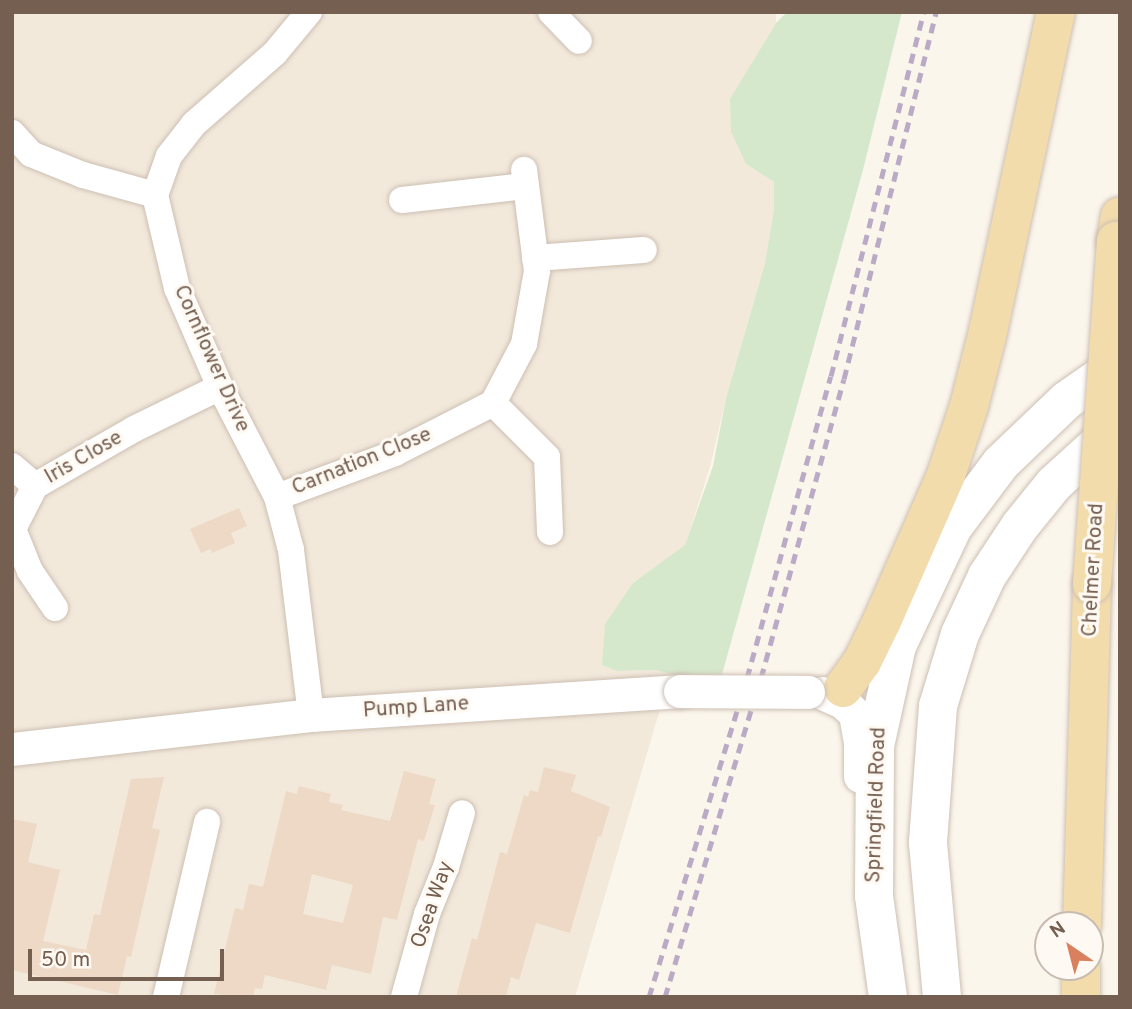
<!DOCTYPE html>
<style>
body{margin:0}
#map{position:relative;width:1132px;height:1009px;overflow:hidden;background:#fbf6ec;font-family:Overpass,sans-serif}
div>[style]{position:absolute}
.residential>*{inset:0;background:#f2e9db}
.green>*{inset:0;background:#d6e8cb}
.building>*{inset:0;background:#eed8c6}
.roads{filter:drop-shadow(0 0 2px #cdbfb3) drop-shadow(0 0 2px #cdbfb3)}
.minor>*{height:26px;margin:-13px;padding:0 13px;transform-origin:13px;border-radius:13px;background:#fff}
.tertiary>*{height:33px;margin:-16.5px;padding:0 16.5px;transform-origin:16.5px;border-radius:16.5px;background:#fff}
.secondary>*{height:38px;margin:-19px;padding:0 19px;transform-origin:19px;border-radius:19px;background:#fff}
.primary>*{height:38px;margin:-19px;padding:0 19px;transform-origin:19px;border-radius:19px;background:#f3dcac}
.rail>*{height:5px;margin-top:-2.5px;transform-origin:0;background:repeating-linear-gradient(90deg,#baaac5 0 10px,transparent 0 17px)}
.bridges{filter:drop-shadow(0 0 2px #cdbfb3) drop-shadow(0 0 2px #cdbfb3)}
.tertiary-bridge>*{height:33px;margin:-16.5px;padding:0 16.5px;transform-origin:16.5px;border-radius:16.5px;background:#fff}
.primary-bridge>*{height:38px;margin:-19px;padding:0 19px;transform-origin:19px;border-radius:19px;background:#f3dcac}
span{translate:-50% -50%;white-space:nowrap;text-align:center;line-height:1.15;-webkit-text-stroke:6px #fefaf3;paint-order:stroke}
.street-label{font-size:21px;color:#755f51}
.frame{position:absolute;inset:0;border:14px solid #755f51;pointer-events:none}
.north{position:absolute;left:1034px;top:911px;width:70px;height:70px;box-sizing:border-box;background:#fefaf3;border:2px solid #c7bcb2;border-radius:50%;rotate:325deg;font-size:19px;font-weight:700;line-height:28px;text-align:center;color:#755f51}
.north::after{content:'';display:block;margin:auto;width:24px;height:32px;background:#d9805e;clip-path:polygon(50% 0,100% 100%,50% 72%,0 100%)}
.scale{position:absolute;left:28px;top:949px;width:196px;height:32px;box-sizing:border-box;border:4px solid #755f51;border-top:0;padding-left:9px;font-size:21px;line-height:24px;white-space:nowrap;color:#755f51;-webkit-text-stroke:5px #fefaf3;paint-order:stroke}
</style>
<div id="map">
<div class="residential">
<div style="clip-path:polygon(12px 12px,776px 12px,776px 23px,751px 64px,746px 164px,774px 182px,774px 209px,765px 263px,726px 398px,710px 467px,685px 546px,633px 583px,617px 671px,656px 670px,682px 677px,661px 706px,575px 997px,12px 997px)"></div>
</div>
<div class="green">
<div style="clip-path:polygon(787px 12px,902px 12px,863px 170px,721px 678px,682px 677px,656px 670px,617px 671px,602px 665px,605px 624px,633px 583px,685px 545px,713px 466px,726px 398px,765px 263px,774px 209px,774px 182px,746px 164px,731px 132px,730px 99px,776px 23px)"></div>
</div>
<div class="building">
<div style="clip-path:polygon(239px 508px,247px 526px,231px 533px,235px 543px,212px 553px,211px 549px,201px 553px,190px 529px)"></div>
<div style="clip-path:polygon(544px 767px,576px 775px,571px 791px,610px 807px,601px 837px,598px 836px,570px 933px,536px 923px,519px 980px,511px 977px,506px 997px,456px 997px,472px 938px,477px 940px,500px 852px,507px 854px,524px 795px,528px 797px,530px 790px,538px 792px)"></div>
<div style="clip-path:polygon(evenodd,404px 771px,436px 779px,429px 804px,435px 805px,424px 841px,418px 839px,397px 920px,383px 917px,371px 974px,332px 965px,326px 990px,265px 975px,262px 989px,255px 988px,253px 997px,214px 994px,235px 908px,243px 910px,249px 884px,263px 887px,286px 791px,297px 794px,299px 786px,331px 794px,329px 802px,343px 805px,341px 810px,390px 821px,404px 771px,312px 874px,353px 885px,343px 923px,303px 914px,312px 874px)"></div>
<div style="clip-path:polygon(164px 777px,152px 828px,160px 830px,131px 957px,127px 956px,118px 995px,12px 970px,12px 819px,37px 824px,28px 862px,60px 870px,43px 941px,86px 950px,94px 914px,100px 915px,131px 779px)"></div>
</div>
<div class="roads">
<div class="minor">
<div style="left:309px;top:12px;width:53px;rotate:129.7deg"></div>
<div style="left:275px;top:53px;width:108px;rotate:138.8deg"></div>
<div style="left:194px;top:124px;width:41px;rotate:128deg"></div>
<div style="left:169px;top:156px;width:41px;rotate:109.7deg"></div>
<div style="left:155px;top:195px;width:96px;rotate:76.7deg"></div>
<div style="left:177px;top:288px;width:108px;rotate:66.5deg"></div>
<div style="left:220px;top:387px;width:124px;rotate:62.6deg"></div>
<div style="left:277px;top:497px;width:55px;rotate:75.2deg"></div>
<div style="left:291px;top:550px;width:166px;rotate:83.1deg"></div>
<div style="left:551px;top:12px;width:40px;rotate:46deg"></div>
<div style="left:12px;top:133px;width:28px;rotate:48deg"></div>
<div style="left:31px;top:154px;width:56px;rotate:22deg"></div>
<div style="left:83px;top:175px;width:75px;rotate:15.5deg"></div>
<div style="left:402px;top:200px;width:124px;rotate:-6.5deg"></div>
<div style="left:535px;top:258px;width:109px;rotate:-4.2deg"></div>
<div style="left:493px;top:403px;width:76px;rotate:45deg"></div>
<div style="left:547px;top:457px;width:75px;rotate:87.7deg"></div>
<div style="left:12px;top:466px;width:30px;rotate:41deg"></div>
<div style="left:277px;top:497px;width:126px;rotate:-20.4deg"></div>
<div style="left:395px;top:453px;width:110px;rotate:-27deg"></div>
<div style="left:493px;top:403px;width:67px;rotate:-62.3deg"></div>
<div style="left:524px;top:344px;width:74px;rotate:-79.9deg"></div>
<div style="left:537px;top:271px;width:102px;rotate:-97.3deg"></div>
<div style="left:55px;top:608px;width:45px;rotate:-124deg"></div>
<div style="left:30px;top:571px;width:45px;rotate:-112deg"></div>
<div style="left:13px;top:529px;width:48px;rotate:-62.9deg"></div>
<div style="left:35px;top:486px;width:114px;rotate:-29.9deg"></div>
<div style="left:134px;top:429px;width:96px;rotate:-26deg"></div>
<div style="left:166px;top:997px;width:180px;rotate:-76.8deg"></div>
<div style="left:404px;top:997px;width:86px;rotate:-74.5deg"></div>
<div style="left:427px;top:914px;width:51px;rotate:-68deg"></div>
<div style="left:446px;top:867px;width:56px;rotate:-73.5deg"></div>
</div>
<div class="tertiary">
<div style="left:822px;top:693px;width:24px;rotate:24deg"></div>
<div style="left:844px;top:703px;width:16px;rotate:45deg"></div>
<div style="left:855px;top:714px;width:28px;rotate:80deg"></div>
<div style="left:860px;top:742px;width:34px;rotate:90deg"></div>
<div style="left:12px;top:749px;width:301px;rotate:-6.5deg"></div>
<div style="left:311px;top:715px;width:370px;rotate:-3.7deg"></div>
</div>
<div class="secondary">
<div style="left:888px;top:997px;width:102px;rotate:-97.9deg"></div>
<div style="left:874px;top:896px;width:150px;rotate:-89.6deg"></div>
<div style="left:875px;top:746px;width:102px;rotate:-77.6deg"></div>
<div style="left:897px;top:646px;width:132px;rotate:-64.8deg"></div>
<div style="left:953px;top:527px;width:80px;rotate:-53.1deg"></div>
<div style="left:1001px;top:463px;width:91px;rotate:-43.7deg"></div>
<div style="left:1067px;top:400px;width:65px;rotate:-34.9deg"></div>
<div style="left:942px;top:997px;width:156px;rotate:-95.2deg"></div>
<div style="left:928px;top:842px;width:136px;rotate:-85.8deg"></div>
<div style="left:938px;top:706px;width:75px;rotate:-73deg"></div>
<div style="left:960px;top:634px;width:64px;rotate:-65deg"></div>
<div style="left:987px;top:576px;width:60px;rotate:-56.6deg"></div>
<div style="left:1020px;top:526px;width:54px;rotate:-51deg"></div>
<div style="left:1054px;top:484px;width:89px;rotate:-42.3deg"></div>
</div>
<div class="primary">
<div style="left:1116px;top:241px;width:25px;rotate:-81deg"></div>
<div style="left:843px;top:688px;width:32px;rotate:-54deg"></div>
<div style="left:862px;top:662px;width:46px;rotate:-64deg"></div>
<div style="left:882px;top:621px;width:159px;rotate:-66.3deg"></div>
<div style="left:946px;top:475px;width:73px;rotate:-71.6deg"></div>
<div style="left:969px;top:406px;width:72px;rotate:-75.6deg"></div>
<div style="left:987px;top:336px;width:331px;rotate:-78deg"></div>
<div style="left:1082px;top:925px;width:341px;rotate:-88.3deg"></div>
<div style="left:1081px;top:997px;width:30px;rotate:-90deg"></div>
</div>
</div>
<div class="rail">
<div style="left:649px;top:997px;width:334px;rotate:-72.9deg"></div>
<div style="left:747px;top:678px;width:313px;rotate:-74.5deg"></div>
<div style="left:831px;top:376px;width:376px;rotate:-75.7deg"></div>
<div style="left:665px;top:997px;width:333px;rotate:-73.3deg"></div>
<div style="left:761px;top:678px;width:310px;rotate:-74.5deg"></div>
<div style="left:844px;top:379px;width:378px;rotate:-75.9deg"></div>
</div>
<div class="bridges">
<div class="tertiary-bridge">
<div style="left:680px;top:691px;width:128px;rotate:0.4deg"></div>
</div>
<div class="primary-bridge">
<div style="left:1092px;top:584px;width:344px;rotate:-86deg"></div>
</div>
</div>
<div class="street-label">
<span style="left:211px;top:359px;rotate:66deg">Cornflower Drive</span>
<span style="left:84px;top:458px;rotate:-30deg">Iris Close</span>
<span style="left:362px;top:462px;rotate:-22deg">Carnation Close</span>
<span style="left:1094px;top:570px;rotate:-87deg">Chelmer Road</span>
<span style="left:416px;top:708px;rotate:-4deg">Pump Lane</span>
<span style="left:877px;top:805px;rotate:-88deg">Springfield Road</span>
<span style="left:433px;top:905px;rotate:-71deg">Osea Way</span>
</div>
<div class="frame"></div>
<div class="north">N</div>
<div class="scale">50 m</div>
</div>
